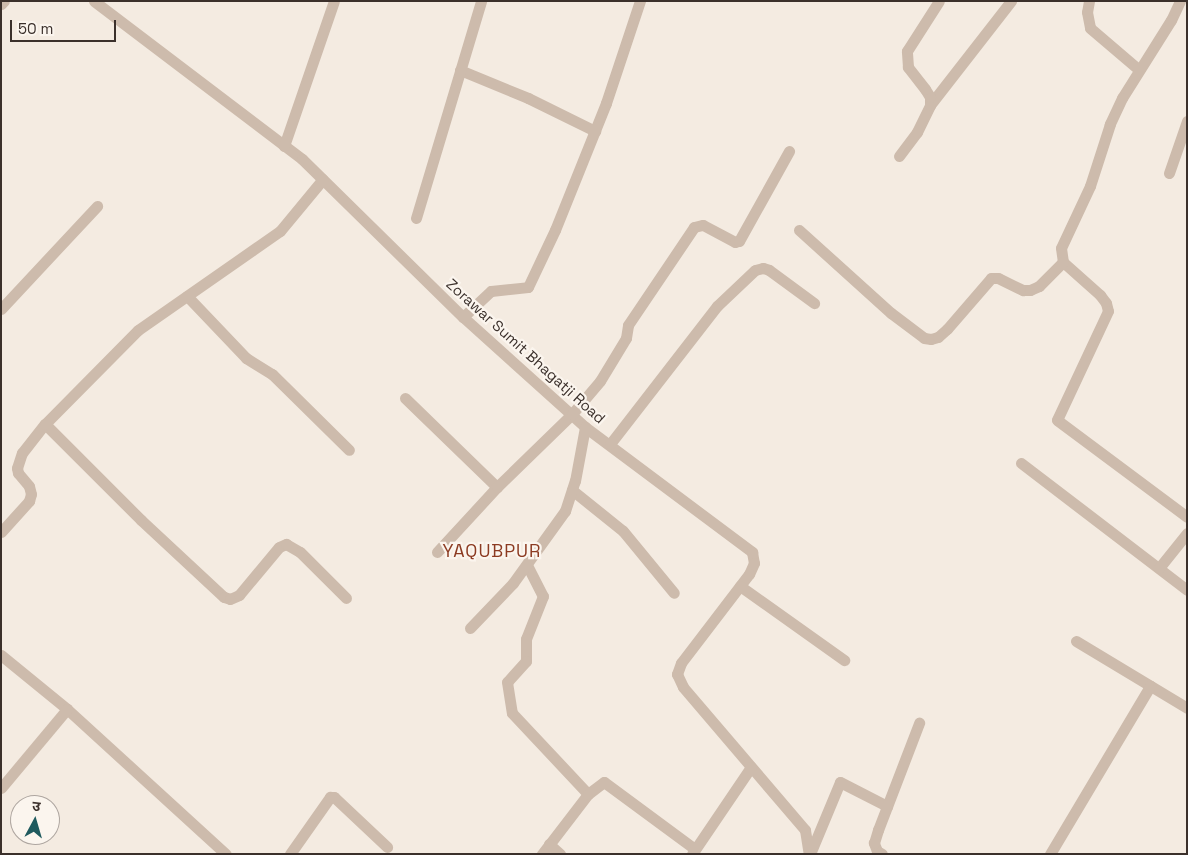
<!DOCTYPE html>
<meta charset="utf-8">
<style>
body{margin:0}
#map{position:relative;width:1188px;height:855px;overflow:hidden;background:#f4ebe1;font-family:"Space Grotesk","Noto Sans Devanagari",sans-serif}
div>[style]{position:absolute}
.minor>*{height:11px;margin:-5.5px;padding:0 5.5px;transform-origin:5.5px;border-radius:5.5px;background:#cdbbac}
span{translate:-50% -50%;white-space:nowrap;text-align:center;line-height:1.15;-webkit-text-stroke:4.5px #fbf5ee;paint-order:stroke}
.street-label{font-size:15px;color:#3b302b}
.quarter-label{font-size:18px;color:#8c3b22;letter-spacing:1px}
.frame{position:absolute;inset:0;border:2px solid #3b302b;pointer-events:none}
.north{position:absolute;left:10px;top:795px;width:50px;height:50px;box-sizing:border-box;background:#fbf5ee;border:1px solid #aea6a0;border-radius:50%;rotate:6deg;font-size:14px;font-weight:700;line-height:20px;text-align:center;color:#3b302b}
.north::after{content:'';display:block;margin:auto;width:18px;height:22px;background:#1f5a5e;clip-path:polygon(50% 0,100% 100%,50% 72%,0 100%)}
.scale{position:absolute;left:10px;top:20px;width:106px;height:22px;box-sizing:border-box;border:2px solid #3b302b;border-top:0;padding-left:6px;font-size:15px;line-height:18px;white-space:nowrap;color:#3b302b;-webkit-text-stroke:4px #fbf5ee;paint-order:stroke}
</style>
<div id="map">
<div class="minor">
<div style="left:94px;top:1px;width:261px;rotate:37.2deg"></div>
<div style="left:302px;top:159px;width:226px;rotate:44.5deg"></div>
<div style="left:463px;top:317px;width:164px;rotate:42deg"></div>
<div style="left:585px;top:427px;width:209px;rotate:36.8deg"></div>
<div style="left:752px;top:552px;width:11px;rotate:80deg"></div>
<div style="left:754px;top:563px;width:12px;rotate:114deg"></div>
<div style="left:749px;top:574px;width:112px;rotate:127.4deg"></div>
<div style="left:681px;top:663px;width:12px;rotate:110deg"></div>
<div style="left:677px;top:674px;width:14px;rotate:65deg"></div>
<div style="left:683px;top:687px;width:188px;rotate:49.5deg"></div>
<div style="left:805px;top:830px;width:24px;rotate:81deg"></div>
<div style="left:1089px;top:1px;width:11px;rotate:100deg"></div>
<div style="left:1087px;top:12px;width:16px;rotate:79deg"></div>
<div style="left:1090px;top:28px;width:63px;rotate:40.5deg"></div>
<div style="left:1180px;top:1px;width:21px;rotate:115deg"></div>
<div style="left:1171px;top:20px;width:92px;rotate:122.1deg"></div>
<div style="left:1122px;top:98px;width:29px;rotate:115deg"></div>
<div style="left:1110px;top:124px;width:65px;rotate:107.9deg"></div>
<div style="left:1090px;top:186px;width:68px;rotate:115.1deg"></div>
<div style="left:1061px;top:248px;width:14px;rotate:82deg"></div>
<div style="left:1063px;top:262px;width:50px;rotate:41.7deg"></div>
<div style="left:1100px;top:295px;width:10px;rotate:53deg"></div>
<div style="left:1106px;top:303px;width:8px;rotate:76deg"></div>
<div style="left:1108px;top:311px;width:120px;rotate:115.1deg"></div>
<div style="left:1057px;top:420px;width:162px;rotate:36.7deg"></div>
<div style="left:1px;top:4px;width:4px;rotate:-45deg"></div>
<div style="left:460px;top:70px;width:74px;rotate:22.4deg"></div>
<div style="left:528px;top:98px;width:75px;rotate:26.2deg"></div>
<div style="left:930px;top:105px;width:132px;rotate:-52.1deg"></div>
<div style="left:284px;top:146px;width:153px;rotate:-71deg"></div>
<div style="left:899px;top:156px;width:30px;rotate:-53deg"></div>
<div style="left:917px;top:132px;width:30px;rotate:-64deg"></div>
<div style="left:930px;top:105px;width:8px;rotate:-90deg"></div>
<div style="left:930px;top:97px;width:9px;rotate:-122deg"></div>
<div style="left:925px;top:89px;width:28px;rotate:-128deg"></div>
<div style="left:908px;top:67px;width:16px;rotate:-94deg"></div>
<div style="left:907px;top:51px;width:59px;rotate:-57.4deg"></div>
<div style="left:1169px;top:173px;width:55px;rotate:-70.9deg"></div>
<div style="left:416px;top:218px;width:227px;rotate:-73.3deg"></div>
<div style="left:799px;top:230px;width:124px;rotate:42.1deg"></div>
<div style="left:891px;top:313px;width:41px;rotate:37.1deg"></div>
<div style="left:924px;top:338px;width:7px;rotate:8deg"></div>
<div style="left:931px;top:339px;width:7px;rotate:-16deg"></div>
<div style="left:938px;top:337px;width:12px;rotate:-42deg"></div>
<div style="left:947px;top:329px;width:67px;rotate:-49.2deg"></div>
<div style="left:991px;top:278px;width:7px"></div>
<div style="left:998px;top:278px;width:28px;rotate:26deg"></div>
<div style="left:1023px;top:290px;width:7px"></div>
<div style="left:1030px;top:290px;width:10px;rotate:-24deg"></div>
<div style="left:1039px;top:286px;width:34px;rotate:-45deg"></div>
<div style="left:187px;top:296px;width:86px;rotate:46.4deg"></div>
<div style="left:246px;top:358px;width:31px;rotate:32deg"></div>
<div style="left:272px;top:374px;width:108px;rotate:44.6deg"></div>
<div style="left:1px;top:309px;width:141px;rotate:-47deg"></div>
<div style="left:463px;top:317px;width:38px;rotate:-43deg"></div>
<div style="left:491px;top:291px;width:37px;rotate:-6deg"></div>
<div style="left:528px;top:287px;width:63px;rotate:-64.7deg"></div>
<div style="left:555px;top:230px;width:137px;rotate:-68.1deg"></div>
<div style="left:606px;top:103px;width:108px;rotate:-71.6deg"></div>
<div style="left:405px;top:398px;width:128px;rotate:44.1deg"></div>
<div style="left:45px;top:424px;width:136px;rotate:45deg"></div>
<div style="left:141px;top:520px;width:113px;rotate:42.9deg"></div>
<div style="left:224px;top:597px;width:6px;rotate:18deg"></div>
<div style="left:230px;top:599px;width:10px;rotate:-24deg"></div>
<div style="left:239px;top:595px;width:62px;rotate:-50.2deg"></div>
<div style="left:279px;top:547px;width:8px;rotate:-23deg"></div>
<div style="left:286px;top:544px;width:16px;rotate:30deg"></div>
<div style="left:300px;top:552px;width:65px;rotate:45deg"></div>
<div style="left:610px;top:444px;width:175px;rotate:-52.2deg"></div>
<div style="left:717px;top:306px;width:52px;rotate:-43.5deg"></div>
<div style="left:755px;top:270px;width:8px;rotate:-14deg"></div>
<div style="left:763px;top:268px;width:6px;rotate:18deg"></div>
<div style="left:769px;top:270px;width:56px;rotate:36.3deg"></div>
<div style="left:1021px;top:463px;width:209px;rotate:37.4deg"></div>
<div style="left:572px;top:490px;width:65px;rotate:38.8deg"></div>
<div style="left:623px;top:531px;width:80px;rotate:50.6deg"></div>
<div style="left:1px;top:532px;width:42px;rotate:-47.9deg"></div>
<div style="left:29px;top:501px;width:7px;rotate:-74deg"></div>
<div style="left:31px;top:494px;width:8px;rotate:-104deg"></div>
<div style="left:29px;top:486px;width:17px;rotate:-130deg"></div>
<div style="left:18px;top:473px;width:5px;rotate:-101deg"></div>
<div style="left:17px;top:468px;width:16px;rotate:-72deg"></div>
<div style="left:22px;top:453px;width:37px;rotate:-52deg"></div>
<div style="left:45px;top:424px;width:132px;rotate:-45.3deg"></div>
<div style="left:138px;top:330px;width:173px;rotate:-34.9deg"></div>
<div style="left:280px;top:231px;width:67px;rotate:-50.4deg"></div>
<div style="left:437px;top:552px;width:88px;rotate:-47.3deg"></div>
<div style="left:497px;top:487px;width:105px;rotate:-44.2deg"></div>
<div style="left:572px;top:414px;width:43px;rotate:-49.7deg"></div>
<div style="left:600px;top:381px;width:50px;rotate:-58.8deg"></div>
<div style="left:626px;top:338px;width:13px;rotate:-81deg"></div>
<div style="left:628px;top:325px;width:118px;rotate:-56deg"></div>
<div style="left:694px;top:227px;width:9px;rotate:-13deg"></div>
<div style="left:703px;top:225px;width:36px;rotate:28deg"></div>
<div style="left:735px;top:242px;width:4px;rotate:-14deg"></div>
<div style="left:739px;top:241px;width:103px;rotate:-60.9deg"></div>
<div style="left:527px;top:565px;width:35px;rotate:63deg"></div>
<div style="left:543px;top:596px;width:46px;rotate:111.6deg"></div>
<div style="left:526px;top:639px;width:22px;rotate:90deg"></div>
<div style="left:526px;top:661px;width:28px;rotate:132deg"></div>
<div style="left:507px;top:682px;width:31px;rotate:81deg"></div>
<div style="left:512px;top:713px;width:111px;rotate:46.8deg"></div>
<div style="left:588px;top:794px;width:76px;rotate:127.5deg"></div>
<div style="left:1159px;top:568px;width:45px;rotate:-51.3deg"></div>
<div style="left:740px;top:586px;width:128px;rotate:35.4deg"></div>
<div style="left:470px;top:628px;width:62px;rotate:-46.3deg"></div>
<div style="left:513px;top:583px;width:89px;rotate:-54.2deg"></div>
<div style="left:565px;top:511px;width:32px;rotate:-72deg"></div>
<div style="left:575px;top:481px;width:55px;rotate:-79.5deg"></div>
<div style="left:1076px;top:641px;width:130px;rotate:31.1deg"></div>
<div style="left:1px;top:655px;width:85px;rotate:39.3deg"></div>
<div style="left:67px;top:709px;width:215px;rotate:42.4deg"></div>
<div style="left:1px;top:788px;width:103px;rotate:-50.1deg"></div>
<div style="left:588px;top:794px;width:20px;rotate:-37deg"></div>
<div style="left:604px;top:782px;width:113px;rotate:36.4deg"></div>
<div style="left:549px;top:844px;width:15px;rotate:42deg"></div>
<div style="left:290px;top:854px;width:70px;rotate:-54.9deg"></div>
<div style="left:330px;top:797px;width:4px"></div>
<div style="left:334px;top:797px;width:73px;rotate:43.3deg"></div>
<div style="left:692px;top:854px;width:105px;rotate:-55.9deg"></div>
<div style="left:810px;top:854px;width:78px;rotate:-67.4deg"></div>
<div style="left:840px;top:782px;width:53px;rotate:27.1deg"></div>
<div style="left:882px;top:854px;width:6px;rotate:-149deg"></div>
<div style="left:877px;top:851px;width:9px;rotate:-111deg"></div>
<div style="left:874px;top:843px;width:14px;rotate:-73deg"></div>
<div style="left:878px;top:830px;width:115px;rotate:-69deg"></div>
<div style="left:1050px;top:854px;width:196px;rotate:-59.2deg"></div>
</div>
<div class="street-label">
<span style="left:526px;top:351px;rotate:42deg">Zorawar Sumit Bhagatji Road</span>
</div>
<div class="quarter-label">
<span style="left:492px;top:551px">YAQUBPUR</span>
</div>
<div class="frame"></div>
<div class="north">उ</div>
<div class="scale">50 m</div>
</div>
